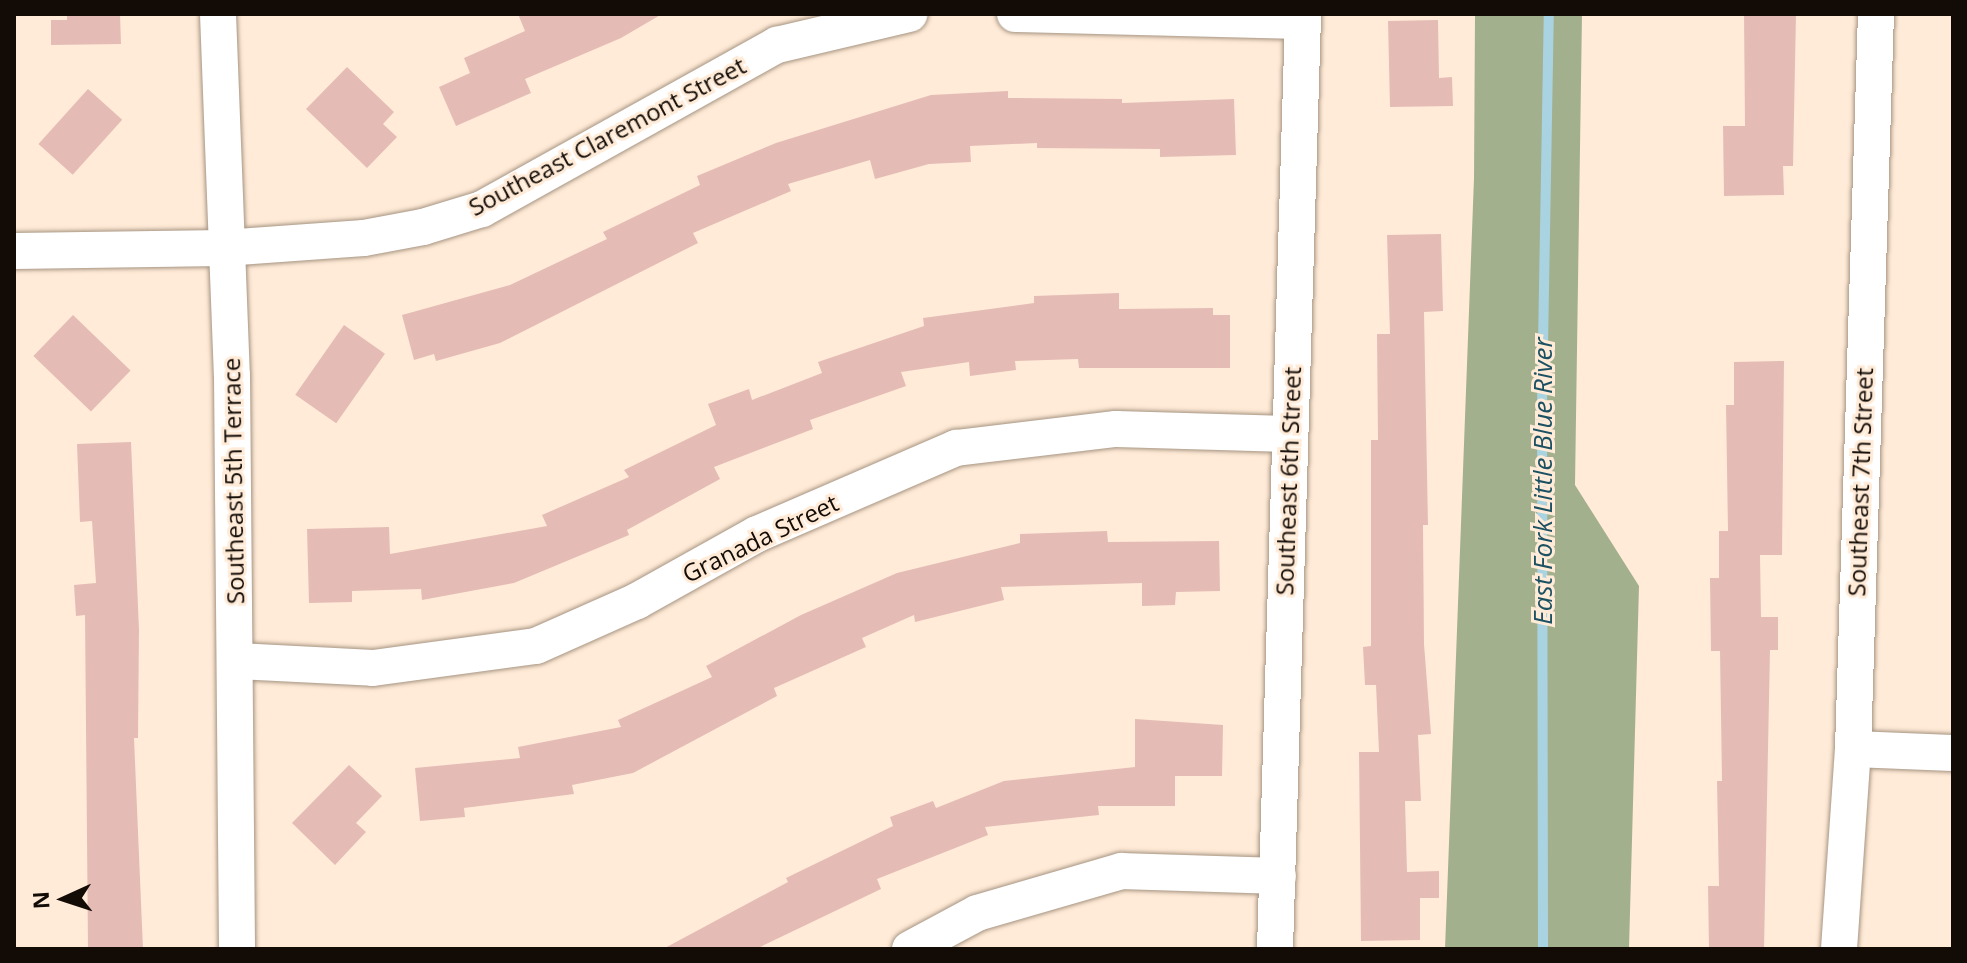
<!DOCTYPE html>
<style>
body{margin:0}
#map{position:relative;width:1967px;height:963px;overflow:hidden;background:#ffebd7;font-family:"Open Sans",sans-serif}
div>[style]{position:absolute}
.forest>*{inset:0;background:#a3b08e}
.stream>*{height:10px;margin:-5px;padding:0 5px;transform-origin:5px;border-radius:5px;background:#aad3e2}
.building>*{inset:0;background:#e5bcb5;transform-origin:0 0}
.roads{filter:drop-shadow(0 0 2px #a69482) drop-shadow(0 0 2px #a69482)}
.minor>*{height:36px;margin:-18px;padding:0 18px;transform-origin:18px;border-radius:18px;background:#fff}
span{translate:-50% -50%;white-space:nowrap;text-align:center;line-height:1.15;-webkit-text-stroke:6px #ffebd7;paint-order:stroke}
.street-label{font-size:24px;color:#120b06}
.water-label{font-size:26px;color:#1b5162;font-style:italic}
.frame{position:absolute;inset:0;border:16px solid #120b06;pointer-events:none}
.north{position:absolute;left:24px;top:859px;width:80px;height:80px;-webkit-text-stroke:6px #ffebd7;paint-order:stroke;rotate:267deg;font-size:22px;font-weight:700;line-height:32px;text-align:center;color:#120b06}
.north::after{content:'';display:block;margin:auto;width:28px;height:36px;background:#120b06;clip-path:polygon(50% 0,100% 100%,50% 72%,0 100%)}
</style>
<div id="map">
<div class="forest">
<div style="clip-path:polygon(1475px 14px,1582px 14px,1575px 485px,1639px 586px,1629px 949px,1445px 949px,1474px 178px)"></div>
</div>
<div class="stream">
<div style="left:1543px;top:949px;width:546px;rotate:-90.1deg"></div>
<div style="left:1542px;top:403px;width:389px;rotate:-89deg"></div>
</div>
<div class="building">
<div style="clip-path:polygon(67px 14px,120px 14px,121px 44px,51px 45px,51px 20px,67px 20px)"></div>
<div style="clip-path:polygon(518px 14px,662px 14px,621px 38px,525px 79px,531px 93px,456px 126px,439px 87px,470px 73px,464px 58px,525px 31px)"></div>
<div style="clip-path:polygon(1744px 14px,1796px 14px,1793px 166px,1783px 166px,1784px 195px,1724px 196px,1723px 126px,1745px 126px)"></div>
<div style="clip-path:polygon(1438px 20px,1439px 78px,1452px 77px,1453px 106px,1390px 107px,1388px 21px)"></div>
<div style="clip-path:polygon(347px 67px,394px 112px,383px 124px,397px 137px,367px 168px,306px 109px)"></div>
<div style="left:88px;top:89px;width:46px;height:74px;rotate:42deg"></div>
<div style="clip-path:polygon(1008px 91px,1008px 98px,1122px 99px,1122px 103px,1234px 99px,1236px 155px,1160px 157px,1160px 149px,1037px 148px,1037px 143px,970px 146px,971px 162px,929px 164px,875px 179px,870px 160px,788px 184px,791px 191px,693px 233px,698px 243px,500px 343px,436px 361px,434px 354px,414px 360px,402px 315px,510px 285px,607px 239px,603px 232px,700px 185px,697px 176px,776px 143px,931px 95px)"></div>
<div style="clip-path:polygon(1441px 234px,1443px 311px,1424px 312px,1428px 525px,1423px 525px,1424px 644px,1431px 734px,1418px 735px,1421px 801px,1405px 801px,1407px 872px,1439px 871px,1439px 898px,1420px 898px,1420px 940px,1361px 941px,1359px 752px,1379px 752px,1376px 685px,1365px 685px,1363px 647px,1371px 646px,1371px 440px,1378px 440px,1377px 334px,1390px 334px,1387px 235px)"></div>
<div style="clip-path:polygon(1119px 293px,1119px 309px,1213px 308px,1213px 315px,1230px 315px,1230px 368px,1079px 368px,1078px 359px,1015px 361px,1016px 370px,970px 376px,969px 362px,901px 372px,906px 386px,810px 420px,813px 429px,714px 467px,720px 479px,627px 530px,629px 535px,514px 583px,422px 600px,421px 589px,352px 591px,352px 602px,309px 603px,307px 529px,389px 527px,390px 554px,547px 526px,542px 515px,629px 477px,624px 470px,716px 425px,708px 404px,749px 389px,752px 400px,822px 373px,818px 362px,924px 326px,923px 318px,1034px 303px,1034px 296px)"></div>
<div style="left:73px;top:315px;width:80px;height:57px;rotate:44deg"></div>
<div style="left:344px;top:325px;width:50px;height:85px;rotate:35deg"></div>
<div style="clip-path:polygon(1784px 361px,1782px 555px,1760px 555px,1761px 617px,1778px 617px,1778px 650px,1770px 650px,1764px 949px,1709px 949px,1708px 886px,1719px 886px,1717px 781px,1722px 781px,1720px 651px,1711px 651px,1710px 578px,1719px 578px,1719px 531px,1728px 531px,1726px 405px,1734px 405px,1734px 362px)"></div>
<div style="clip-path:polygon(131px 442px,139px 630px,138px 738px,134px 738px,143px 949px,88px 949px,85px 615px,76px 616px,74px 585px,96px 583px,92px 521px,80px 522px,77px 444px)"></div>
<div style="clip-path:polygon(1107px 531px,1108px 542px,1219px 541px,1220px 591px,1176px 592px,1175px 605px,1142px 606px,1142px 583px,1001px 587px,1004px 600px,915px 622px,914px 615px,862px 638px,866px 647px,774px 688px,777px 696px,633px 773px,572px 785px,574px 794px,464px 808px,465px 817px,420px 821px,415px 768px,520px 758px,518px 747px,621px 727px,618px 720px,712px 677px,706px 666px,801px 615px,897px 573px,1020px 543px,1020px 534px)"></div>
<div style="clip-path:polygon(1135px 719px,1223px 725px,1222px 776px,1175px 776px,1175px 806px,1098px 806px,1099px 815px,985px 827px,988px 835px,877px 879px,881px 889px,756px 949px,663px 949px,788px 882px,786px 878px,893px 826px,890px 817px,933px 801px,936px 808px,1004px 781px,1135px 767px)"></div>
<div style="clip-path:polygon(349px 765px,382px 796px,356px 823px,366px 832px,335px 865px,292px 823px)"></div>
</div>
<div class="roads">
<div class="minor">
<div style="left:218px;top:14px;width:361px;rotate:87.8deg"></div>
<div style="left:232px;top:375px;width:574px;rotate:89.5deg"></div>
<div style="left:1015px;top:14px;width:288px;rotate:1.4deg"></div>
<div style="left:14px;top:251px;width:210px;rotate:-0.8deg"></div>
<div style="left:224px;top:248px;width:140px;rotate:-4.1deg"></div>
<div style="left:364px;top:238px;width:60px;rotate:-10.6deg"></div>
<div style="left:423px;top:227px;width:62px;rotate:-17deg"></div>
<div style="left:482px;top:209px;width:338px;rotate:-29.1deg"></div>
<div style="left:777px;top:45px;width:136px;rotate:-13.2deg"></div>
<div style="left:237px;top:661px;width:136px;rotate:2.9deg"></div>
<div style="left:373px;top:668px;width:164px;rotate:-7.7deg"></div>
<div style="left:536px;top:646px;width:111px;rotate:-24deg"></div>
<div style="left:637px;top:601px;width:137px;rotate:-29.2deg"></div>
<div style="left:757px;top:534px;width:217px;rotate:-23.4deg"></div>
<div style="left:956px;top:448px;width:161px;rotate:-6.8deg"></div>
<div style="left:1116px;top:429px;width:172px;rotate:1.7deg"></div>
<div style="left:1853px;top:749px;width:100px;rotate:2.3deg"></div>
<div style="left:910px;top:949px;width:76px;rotate:-28.2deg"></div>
<div style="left:977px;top:913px;width:151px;rotate:-16.2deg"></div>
<div style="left:1122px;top:871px;width:156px;rotate:1.8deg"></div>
<div style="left:1275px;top:949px;width:935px;rotate:-88.28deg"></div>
<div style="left:1839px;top:949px;width:200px;rotate:-86deg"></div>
<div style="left:1853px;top:749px;width:735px;rotate:-88.21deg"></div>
</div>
</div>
<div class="street-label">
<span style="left:607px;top:136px;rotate:-28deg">Southeast Claremont Street</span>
<span style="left:233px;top:481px;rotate:-91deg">Southeast 5th Terrace</span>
<span style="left:1288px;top:481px;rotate:-88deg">Southeast 6th Street</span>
<span style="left:1860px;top:482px;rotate:-88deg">Southeast 7th Street</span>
<span style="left:760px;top:538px;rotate:-26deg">Granada Street</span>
</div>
<div class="water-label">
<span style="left:1543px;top:481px;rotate:-90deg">East Fork Little Blue River</span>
</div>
<div class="frame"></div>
<div class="north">N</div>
</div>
